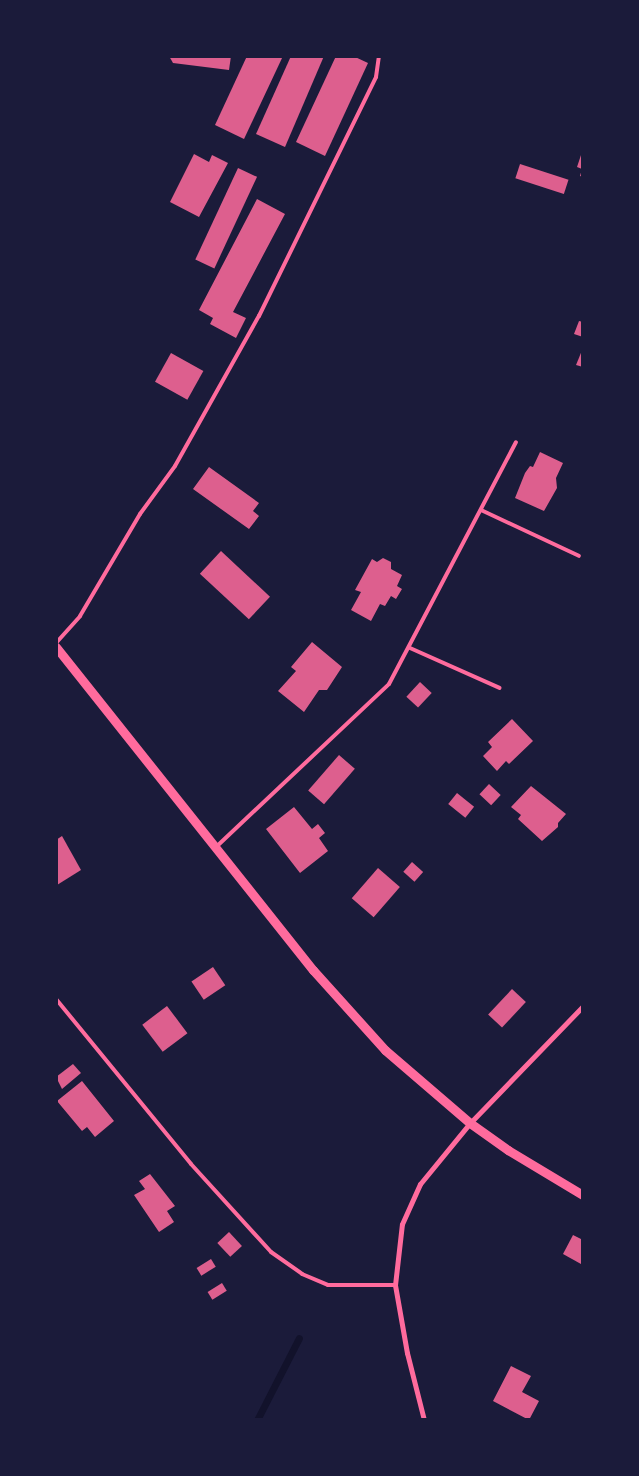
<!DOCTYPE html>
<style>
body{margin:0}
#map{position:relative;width:639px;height:1476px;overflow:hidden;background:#1b1b3a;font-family:"Alegreya Sans",sans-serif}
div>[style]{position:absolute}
.stream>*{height:7px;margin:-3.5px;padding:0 3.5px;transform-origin:3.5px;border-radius:3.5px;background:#12122b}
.building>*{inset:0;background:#dd5f8e;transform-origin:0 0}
.service>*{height:4px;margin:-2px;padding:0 2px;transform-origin:2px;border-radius:2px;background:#ff6b9d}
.minor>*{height:5px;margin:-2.5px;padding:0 2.5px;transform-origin:2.5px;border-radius:2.5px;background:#ff6b9d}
.tertiary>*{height:9px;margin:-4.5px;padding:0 4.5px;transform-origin:4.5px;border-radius:4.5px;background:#ff6b9d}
span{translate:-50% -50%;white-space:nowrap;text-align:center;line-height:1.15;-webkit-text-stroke:4px #1b1b3a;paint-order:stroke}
.frame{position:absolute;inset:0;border:58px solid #1b1b3a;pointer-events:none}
</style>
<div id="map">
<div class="stream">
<div style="left:257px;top:1420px;width:92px;rotate:-62.9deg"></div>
</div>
<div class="building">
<div style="clip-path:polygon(169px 56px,231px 56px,229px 70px,173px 63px)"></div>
<div style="clip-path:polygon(247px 56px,283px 56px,244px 139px,215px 125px)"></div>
<div style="clip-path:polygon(291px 56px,324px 56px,285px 147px,256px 134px)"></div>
<div style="clip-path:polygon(336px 56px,353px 56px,368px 63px,325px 156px,296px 142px)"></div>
<div style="clip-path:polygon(583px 149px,583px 177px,580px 176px,582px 169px,577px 167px)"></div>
<div style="clip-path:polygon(194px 154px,209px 162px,212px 155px,228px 163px,199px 217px,170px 202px)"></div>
<div style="left:520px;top:164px;width:51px;height:15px;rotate:18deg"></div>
<div style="left:238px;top:168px;width:21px;height:101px;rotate:25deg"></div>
<div style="clip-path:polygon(257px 199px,285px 214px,233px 312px,246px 318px,236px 338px,210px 324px,213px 318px,199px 310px)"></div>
<div style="clip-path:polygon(579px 321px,583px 322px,583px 337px,574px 334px)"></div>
<div style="clip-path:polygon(583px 348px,583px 367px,576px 365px)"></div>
<div style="left:171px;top:353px;width:37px;height:33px;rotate:29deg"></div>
<div style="clip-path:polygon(540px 452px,563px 463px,556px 478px,557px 488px,544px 511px,515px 498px,525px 473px,530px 466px,533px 467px)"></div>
<div style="clip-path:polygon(209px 467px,259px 503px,253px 511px,259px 516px,249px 529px,193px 489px)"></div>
<div style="left:221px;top:551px;width:67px;height:31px;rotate:43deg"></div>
<div style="clip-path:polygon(383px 558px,391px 562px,391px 569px,402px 575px,397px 586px,402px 589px,396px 599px,391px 596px,385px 606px,380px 604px,371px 621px,351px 610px,361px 592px,355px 590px,372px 559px,377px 562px)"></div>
<div style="clip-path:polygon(312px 642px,342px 667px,327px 690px,319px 690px,304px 712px,278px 691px,296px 671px,291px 667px)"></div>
<div style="left:420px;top:682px;width:16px;height:20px;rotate:43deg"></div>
<div style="clip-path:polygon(512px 719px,533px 741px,509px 764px,506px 761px,497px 771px,483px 756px,492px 747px,488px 742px)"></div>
<div style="left:339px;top:755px;width:21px;height:47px;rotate:41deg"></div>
<div style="left:489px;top:784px;width:16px;height:14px;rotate:43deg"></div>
<div style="clip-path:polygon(531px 786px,566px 814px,558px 823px,558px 827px,542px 841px,518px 819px,521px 815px,511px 807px)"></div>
<div style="left:457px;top:793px;width:22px;height:14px;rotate:39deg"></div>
<div style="clip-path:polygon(294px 807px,312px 829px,318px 824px,325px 833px,319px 838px,328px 851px,300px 873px,266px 829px)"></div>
<div style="clip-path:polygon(62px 836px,81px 870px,57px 885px,56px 840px)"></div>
<div style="left:412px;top:862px;width:15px;height:13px;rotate:42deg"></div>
<div style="left:378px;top:868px;width:29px;height:40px;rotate:41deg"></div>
<div style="left:213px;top:967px;width:22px;height:26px;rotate:56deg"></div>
<div style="left:512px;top:989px;width:19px;height:35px;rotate:43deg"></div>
<div style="left:167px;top:1006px;width:34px;height:31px;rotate:53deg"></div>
<div style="clip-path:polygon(73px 1064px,81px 1073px,62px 1089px,56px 1077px)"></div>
<div style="clip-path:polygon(82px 1081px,114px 1121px,95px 1137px,87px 1127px,82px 1131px,57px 1101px)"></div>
<div style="clip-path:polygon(150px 1174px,175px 1206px,167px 1211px,174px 1222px,159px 1232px,134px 1195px,145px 1189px,139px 1181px)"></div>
<div style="left:229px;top:1232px;width:19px;height:16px;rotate:47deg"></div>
<div style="clip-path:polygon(573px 1235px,583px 1240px,581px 1264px,563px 1254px)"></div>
<div style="left:211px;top:1259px;width:9px;height:17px;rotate:58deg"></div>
<div style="left:222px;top:1283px;width:9px;height:17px;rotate:58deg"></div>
<div style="clip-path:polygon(511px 1366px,531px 1376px,522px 1392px,539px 1401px,529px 1420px,493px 1401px)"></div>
</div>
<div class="service">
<div style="left:481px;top:510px;width:108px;rotate:25.1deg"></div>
<div style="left:56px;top:643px;width:36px;rotate:-48deg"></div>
<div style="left:80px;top:616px;width:118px;rotate:-59.5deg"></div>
<div style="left:140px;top:514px;width:59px;rotate:-53.9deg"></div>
<div style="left:175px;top:466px;width:172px;rotate:-60.8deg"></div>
<div style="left:259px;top:316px;width:266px;rotate:-63.9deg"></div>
<div style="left:376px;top:77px;width:21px;rotate:-82deg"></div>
<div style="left:410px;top:648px;width:98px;rotate:24deg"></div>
<div style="left:215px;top:848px;width:239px;rotate:-43.3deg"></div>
<div style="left:389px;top:684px;width:273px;rotate:-62.3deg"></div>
<div style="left:56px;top:999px;width:213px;rotate:50.7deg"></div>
<div style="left:191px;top:1164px;width:119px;rotate:47.7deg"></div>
<div style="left:271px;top:1252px;width:38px;rotate:35deg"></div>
<div style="left:302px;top:1274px;width:28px;rotate:23deg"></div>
<div style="left:328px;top:1285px;width:67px"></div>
</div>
<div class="minor">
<div style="left:424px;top:1420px;width:69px;rotate:-104.2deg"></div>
<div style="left:407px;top:1353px;width:69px;rotate:-100deg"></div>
<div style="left:395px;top:1285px;width:61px;rotate:-83.5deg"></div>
<div style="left:402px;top:1224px;width:44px;rotate:-65.8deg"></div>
<div style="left:420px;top:1184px;width:79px;rotate:-50.7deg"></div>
<div style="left:470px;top:1123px;width:163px;rotate:-46deg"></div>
</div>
<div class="tertiary">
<div style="left:56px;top:647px;width:413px;rotate:51.5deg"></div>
<div style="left:313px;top:970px;width:108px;rotate:48deg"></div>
<div style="left:385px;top:1050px;width:112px;rotate:40.7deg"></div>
<div style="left:470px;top:1123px;width:47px;rotate:35.4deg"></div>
<div style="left:508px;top:1150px;width:87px;rotate:31deg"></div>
</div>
<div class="frame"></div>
</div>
